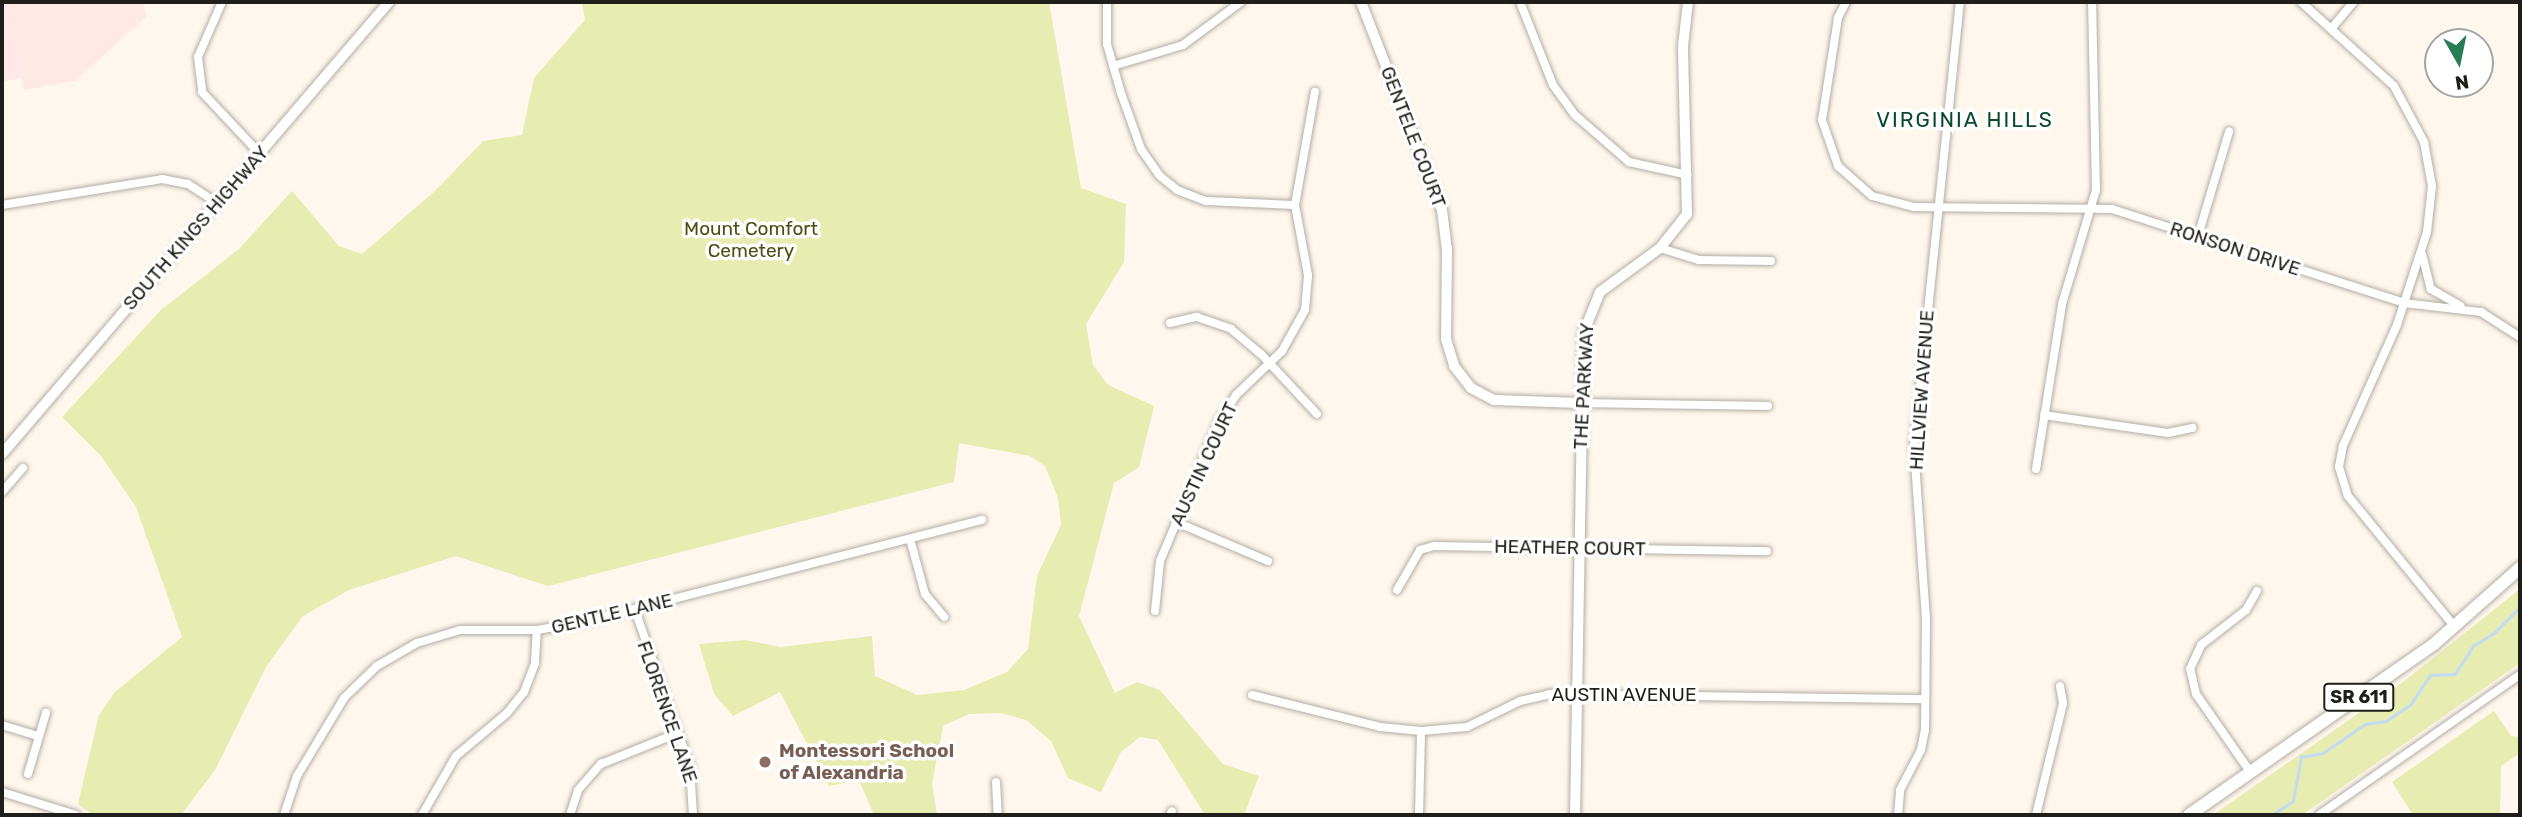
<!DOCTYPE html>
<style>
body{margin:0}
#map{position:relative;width:2522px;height:817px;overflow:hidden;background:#fef7ed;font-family:Rubik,sans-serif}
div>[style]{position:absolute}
.commercial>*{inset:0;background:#fee8ea}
.industrial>*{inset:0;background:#fee9e4}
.green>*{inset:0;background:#e7ecb0}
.stream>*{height:2.5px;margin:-1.25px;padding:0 1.25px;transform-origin:1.25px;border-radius:1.25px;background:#c3dbf2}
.roads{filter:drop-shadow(0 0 2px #b3ada4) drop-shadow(0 0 2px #b3ada4)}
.street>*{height:8px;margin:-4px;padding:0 4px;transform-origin:4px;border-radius:4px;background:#fff}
.secondary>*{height:10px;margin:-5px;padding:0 5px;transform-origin:5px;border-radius:5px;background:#fff}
.primary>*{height:12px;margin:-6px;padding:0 6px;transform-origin:6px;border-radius:6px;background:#fff}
.dots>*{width:19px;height:19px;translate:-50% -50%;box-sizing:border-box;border:4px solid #fff;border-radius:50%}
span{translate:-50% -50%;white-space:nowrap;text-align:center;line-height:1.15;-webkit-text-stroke:7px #fff;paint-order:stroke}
.shield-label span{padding:2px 5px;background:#fff;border:2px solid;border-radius:5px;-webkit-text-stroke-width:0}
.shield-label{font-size:18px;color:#201e1a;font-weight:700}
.street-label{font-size:19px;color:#201e1a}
.park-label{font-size:19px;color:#4d4f12}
.education-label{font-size:19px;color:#785e54;font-weight:700}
.left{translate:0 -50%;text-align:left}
.neighbourhood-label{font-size:21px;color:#08492b;letter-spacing:2px}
.frame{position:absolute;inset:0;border:4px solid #201e1a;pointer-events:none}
.north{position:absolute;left:2424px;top:28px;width:70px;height:70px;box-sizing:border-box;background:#fff;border:2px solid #a6a5a3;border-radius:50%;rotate:171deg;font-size:19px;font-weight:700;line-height:28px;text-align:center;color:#201e1a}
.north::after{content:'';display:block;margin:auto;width:24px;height:32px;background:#277e52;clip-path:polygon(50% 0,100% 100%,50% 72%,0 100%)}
</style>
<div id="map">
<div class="commercial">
<div style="clip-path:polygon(2px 2px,8px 2px,22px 78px,2px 82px)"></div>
</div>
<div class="industrial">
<div style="clip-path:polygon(8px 2px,143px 2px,146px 17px,75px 81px,24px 90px)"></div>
</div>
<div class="green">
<div style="clip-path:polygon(582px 2px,1049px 2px,1081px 188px,1126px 204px,1124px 262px,1086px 324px,1093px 365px,1108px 385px,1154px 406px,1139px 467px,1114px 483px,1079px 616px,1115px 693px,1137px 682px,1160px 690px,1223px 764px,1259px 776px,1244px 815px,1205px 815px,1158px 740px,1140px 737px,1121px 752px,1101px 792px,1068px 778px,1051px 741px,1026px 720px,1000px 713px,969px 714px,943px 726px,932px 784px,937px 815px,874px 815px,859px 780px,829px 786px,780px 692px,733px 716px,714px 694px,699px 644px,745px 640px,781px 647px,872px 636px,875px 676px,917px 695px,964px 690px,1007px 672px,1028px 649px,1037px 576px,1061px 525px,1058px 498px,1045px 466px,1030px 456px,959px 443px,954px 482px,548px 586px,456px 556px,349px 590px,303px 616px,266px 667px,215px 770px,181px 815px,93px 815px,78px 804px,99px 715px,115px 692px,182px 637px,136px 507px,101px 456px,62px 417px,161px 310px,239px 249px,292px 191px,339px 246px,362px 254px,436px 190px,483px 141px,522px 135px,534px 78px,585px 20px)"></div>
<div style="clip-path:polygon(2520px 589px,2520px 663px,2302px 815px,2213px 815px,2403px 682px)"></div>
<div style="clip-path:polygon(2494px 711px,2511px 736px,2520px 737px,2520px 753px,2501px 766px,2500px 815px,2413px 815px,2392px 782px)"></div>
</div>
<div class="stream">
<div style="left:2272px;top:815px;width:25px;rotate:-34deg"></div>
<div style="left:2293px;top:801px;width:45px;rotate:-79.7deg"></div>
<div style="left:2301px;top:757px;width:22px;rotate:-10deg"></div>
<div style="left:2323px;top:753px;width:51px;rotate:-34.6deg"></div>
<div style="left:2365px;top:724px;width:21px;rotate:-8deg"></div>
<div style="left:2386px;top:721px;width:29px;rotate:-34deg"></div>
<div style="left:2410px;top:705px;width:36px;rotate:-56deg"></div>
<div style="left:2430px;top:675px;width:25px;rotate:-2deg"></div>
<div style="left:2455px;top:674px;width:33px;rotate:-57deg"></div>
<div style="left:2473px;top:646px;width:25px;rotate:-32deg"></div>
<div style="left:2494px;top:633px;width:37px;rotate:-45deg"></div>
</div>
<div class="roads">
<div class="street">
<div style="left:222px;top:2px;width:60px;rotate:113.6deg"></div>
<div style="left:198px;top:57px;width:35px;rotate:83deg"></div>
<div style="left:202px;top:92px;width:85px;rotate:46.9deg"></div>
<div style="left:1107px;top:2px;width:42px;rotate:90deg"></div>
<div style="left:1107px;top:44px;width:51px;rotate:74.1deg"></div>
<div style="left:1121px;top:93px;width:59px;rotate:70.3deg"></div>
<div style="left:1141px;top:149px;width:33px;rotate:55deg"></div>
<div style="left:1160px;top:176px;width:22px;rotate:39deg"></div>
<div style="left:1177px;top:190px;width:31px;rotate:21deg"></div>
<div style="left:1206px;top:201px;width:89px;rotate:2.6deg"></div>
<div style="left:1520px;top:2px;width:89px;rotate:68.3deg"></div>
<div style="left:1553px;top:85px;width:37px;rotate:54deg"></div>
<div style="left:1575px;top:115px;width:72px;rotate:41deg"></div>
<div style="left:1629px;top:162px;width:60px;rotate:12.4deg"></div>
<div style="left:1846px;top:2px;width:18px;rotate:117deg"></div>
<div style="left:1838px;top:18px;width:103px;rotate:98.9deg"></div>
<div style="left:1822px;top:120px;width:49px;rotate:70.8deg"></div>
<div style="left:1838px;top:166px;width:45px;rotate:41.4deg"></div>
<div style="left:1872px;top:196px;width:43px;rotate:14.7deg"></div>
<div style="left:1914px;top:207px;width:198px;rotate:0.6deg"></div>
<div style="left:2112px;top:209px;width:307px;rotate:17.8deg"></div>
<div style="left:2404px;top:303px;width:78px;rotate:6.7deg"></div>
<div style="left:2481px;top:312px;width:46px;rotate:32.7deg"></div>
<div style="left:2301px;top:2px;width:125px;rotate:42.1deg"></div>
<div style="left:2394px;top:86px;width:64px;rotate:61.8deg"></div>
<div style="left:2424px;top:142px;width:45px;rotate:79.7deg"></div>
<div style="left:2432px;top:186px;width:46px;rotate:96.2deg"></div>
<div style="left:2427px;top:232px;width:98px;rotate:107.9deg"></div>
<div style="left:2397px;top:325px;width:133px;rotate:114.1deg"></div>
<div style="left:2343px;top:446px;width:21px;rotate:101deg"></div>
<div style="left:2339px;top:467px;width:30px;rotate:73deg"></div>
<div style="left:2348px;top:496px;width:169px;rotate:50.8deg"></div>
<div style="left:2331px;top:29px;width:35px;rotate:-50deg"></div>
<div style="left:1113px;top:66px;width:73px;rotate:-16.7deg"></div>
<div style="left:1183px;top:45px;width:72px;rotate:-36.6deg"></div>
<div style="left:2px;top:205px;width:162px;rotate:-9.2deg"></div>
<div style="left:162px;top:179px;width:26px;rotate:11deg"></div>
<div style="left:188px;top:184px;width:35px;rotate:33deg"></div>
<div style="left:2198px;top:236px;width:109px;rotate:-73.4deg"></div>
<div style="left:1660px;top:248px;width:41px;rotate:17.1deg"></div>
<div style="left:1699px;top:260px;width:72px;rotate:0.8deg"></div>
<div style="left:2422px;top:254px;width:36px;rotate:76deg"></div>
<div style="left:2431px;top:289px;width:34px;rotate:30deg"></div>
<div style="left:1170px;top:323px;width:28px;rotate:-13deg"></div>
<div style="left:1197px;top:317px;width:36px;rotate:19deg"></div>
<div style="left:1231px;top:329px;width:39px;rotate:40deg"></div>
<div style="left:1261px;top:354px;width:82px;rotate:47deg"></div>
<div style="left:1581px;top:403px;width:187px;rotate:0.9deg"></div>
<div style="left:2044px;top:415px;width:125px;rotate:8.3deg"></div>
<div style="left:2168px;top:433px;width:25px;rotate:-12deg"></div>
<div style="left:2036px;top:469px;width:167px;rotate:-81deg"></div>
<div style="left:2062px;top:304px;width:119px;rotate:-73.4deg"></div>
<div style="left:2096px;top:190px;width:188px;rotate:-91.2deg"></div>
<div style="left:2px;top:492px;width:32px;rotate:-49deg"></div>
<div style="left:1176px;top:522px;width:100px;rotate:23deg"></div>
<div style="left:910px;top:539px;width:57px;rotate:74.7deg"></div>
<div style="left:925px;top:594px;width:30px;rotate:50deg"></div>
<div style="left:1397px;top:590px;width:46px;rotate:-60.1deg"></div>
<div style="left:1420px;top:550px;width:15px;rotate:-16deg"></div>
<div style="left:1434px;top:546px;width:333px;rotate:0.9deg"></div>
<div style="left:635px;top:610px;width:166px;rotate:70.7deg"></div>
<div style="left:690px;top:767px;width:48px;rotate:86.4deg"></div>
<div style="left:1155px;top:611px;width:50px;rotate:-84.3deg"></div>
<div style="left:1160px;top:561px;width:154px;rotate:-67.1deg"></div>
<div style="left:1220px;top:419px;width:29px;rotate:-56deg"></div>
<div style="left:1236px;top:395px;width:64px;rotate:-43.7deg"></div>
<div style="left:1282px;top:351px;width:47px;rotate:-60.7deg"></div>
<div style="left:1305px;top:310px;width:35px;rotate:-85deg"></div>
<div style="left:1308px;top:275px;width:71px;rotate:-100.5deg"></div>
<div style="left:1295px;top:205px;width:115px;rotate:-80deg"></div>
<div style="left:1252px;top:695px;width:132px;rotate:14deg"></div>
<div style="left:1380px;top:727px;width:41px;rotate:5.6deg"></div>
<div style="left:1421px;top:731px;width:46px;rotate:-5deg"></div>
<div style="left:1467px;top:727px;width:59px;rotate:-26.1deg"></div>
<div style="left:1520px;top:701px;width:31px;rotate:-13deg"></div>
<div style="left:1550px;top:694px;width:375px;rotate:0.8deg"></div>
<div style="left:2px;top:725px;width:38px;rotate:17deg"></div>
<div style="left:2251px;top:773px;width:96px;rotate:-124.8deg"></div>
<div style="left:2196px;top:694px;width:26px;rotate:-103deg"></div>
<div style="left:2190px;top:669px;width:26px;rotate:-65deg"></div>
<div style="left:2201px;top:645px;width:57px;rotate:-37.9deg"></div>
<div style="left:2246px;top:610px;width:22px;rotate:-60deg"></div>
<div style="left:28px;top:774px;width:64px;rotate:-73.6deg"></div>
<div style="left:996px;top:782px;width:33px;rotate:87deg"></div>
<div style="left:2px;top:792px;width:77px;rotate:17.3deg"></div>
<div style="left:284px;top:815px;width:41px;rotate:-71.6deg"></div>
<div style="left:297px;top:776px;width:91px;rotate:-58.9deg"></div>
<div style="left:344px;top:698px;width:46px;rotate:-44.1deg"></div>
<div style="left:377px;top:666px;width:46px;rotate:-29.9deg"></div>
<div style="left:417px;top:643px;width:45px;rotate:-16.8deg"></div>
<div style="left:460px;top:630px;width:77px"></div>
<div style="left:537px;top:630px;width:48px;rotate:-9.7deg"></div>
<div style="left:584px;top:622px;width:411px;rotate:-14.4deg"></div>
<div style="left:422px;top:815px;width:68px;rotate:-60deg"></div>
<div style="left:456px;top:756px;width:67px;rotate:-40.1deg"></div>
<div style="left:507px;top:713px;width:27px;rotate:-51deg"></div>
<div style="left:524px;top:692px;width:31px;rotate:-69deg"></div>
<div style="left:535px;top:663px;width:33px;rotate:-87deg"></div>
<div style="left:570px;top:815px;width:26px;rotate:-72deg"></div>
<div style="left:578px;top:790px;width:35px;rotate:-49deg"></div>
<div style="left:601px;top:764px;width:83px;rotate:-21.9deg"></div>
<div style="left:1170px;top:815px;width:4px;rotate:-63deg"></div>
<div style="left:1419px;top:815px;width:84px;rotate:-88.6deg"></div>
<div style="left:1898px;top:815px;width:25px;rotate:-85deg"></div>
<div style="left:1900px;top:790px;width:45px;rotate:-62.3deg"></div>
<div style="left:1921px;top:750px;width:20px;rotate:-79deg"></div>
<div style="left:1925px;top:730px;width:111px;rotate:-89.5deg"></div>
<div style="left:1926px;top:619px;width:173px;rotate:-94deg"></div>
<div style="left:1914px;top:446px;width:446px;rotate:-84.1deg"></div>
<div style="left:2036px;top:815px;width:115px;rotate:-76.4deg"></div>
<div style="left:2063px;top:703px;width:17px;rotate:-100deg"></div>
<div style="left:2319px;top:815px;width:245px;rotate:-34.9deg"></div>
</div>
<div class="secondary">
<div style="left:1361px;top:2px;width:223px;rotate:68.7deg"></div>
<div style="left:1442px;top:210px;width:38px;rotate:83deg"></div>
<div style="left:1447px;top:248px;width:91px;rotate:90.6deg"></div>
<div style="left:1446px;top:339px;width:28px;rotate:73deg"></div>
<div style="left:1454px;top:366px;width:28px;rotate:52deg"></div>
<div style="left:1471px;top:388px;width:26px;rotate:28deg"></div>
<div style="left:1494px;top:400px;width:87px;rotate:2deg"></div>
<div style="left:2px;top:454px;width:595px;rotate:-49.43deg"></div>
<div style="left:1575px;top:815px;width:481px;rotate:-89deg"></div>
<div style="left:1583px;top:334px;width:45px;rotate:-68deg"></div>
<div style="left:1600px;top:292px;width:74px;rotate:-36.3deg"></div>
<div style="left:1660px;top:248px;width:43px;rotate:-51.5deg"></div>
<div style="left:1687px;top:214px;width:168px;rotate:-91.4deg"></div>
<div style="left:1683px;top:46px;width:44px;rotate:-83.5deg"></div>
</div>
<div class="primary">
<div style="left:2189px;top:815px;width:299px;rotate:-34.9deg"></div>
<div style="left:2434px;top:644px;width:115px;rotate:-41.5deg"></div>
</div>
</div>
<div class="dots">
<div style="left:765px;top:762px;background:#8d6e63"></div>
</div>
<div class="shield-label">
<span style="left:2359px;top:697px">SR 611</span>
</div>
<div class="street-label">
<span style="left:1413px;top:137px;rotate:69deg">GENTELE COURT</span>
<span style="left:196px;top:228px;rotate:-49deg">SOUTH KINGS HIGHWAY</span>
<span style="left:2235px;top:249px;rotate:18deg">RONSON DRIVE</span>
<span style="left:1584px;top:386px;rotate:-87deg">THE PARKWAY</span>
<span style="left:1922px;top:390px;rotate:-86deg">HILLVIEW AVENUE</span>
<span style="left:1204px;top:464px;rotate:-65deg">AUSTIN COURT</span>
<span style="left:1570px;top:548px;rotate:1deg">HEATHER COURT</span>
<span style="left:612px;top:614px;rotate:-13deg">GENTLE LANE</span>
<span style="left:1624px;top:695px">AUSTIN AVENUE</span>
<span style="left:667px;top:712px;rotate:71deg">FLORENCE LANE</span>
</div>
<div class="park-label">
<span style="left:751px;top:240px">Mount Comfort<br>Cemetery</span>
</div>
<div class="education-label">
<span class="left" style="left:779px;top:762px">Montessori School<br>of Alexandria</span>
</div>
<div class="neighbourhood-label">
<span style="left:1965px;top:120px">VIRGINIA HILLS</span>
</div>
<div class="frame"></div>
<div class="north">N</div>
</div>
